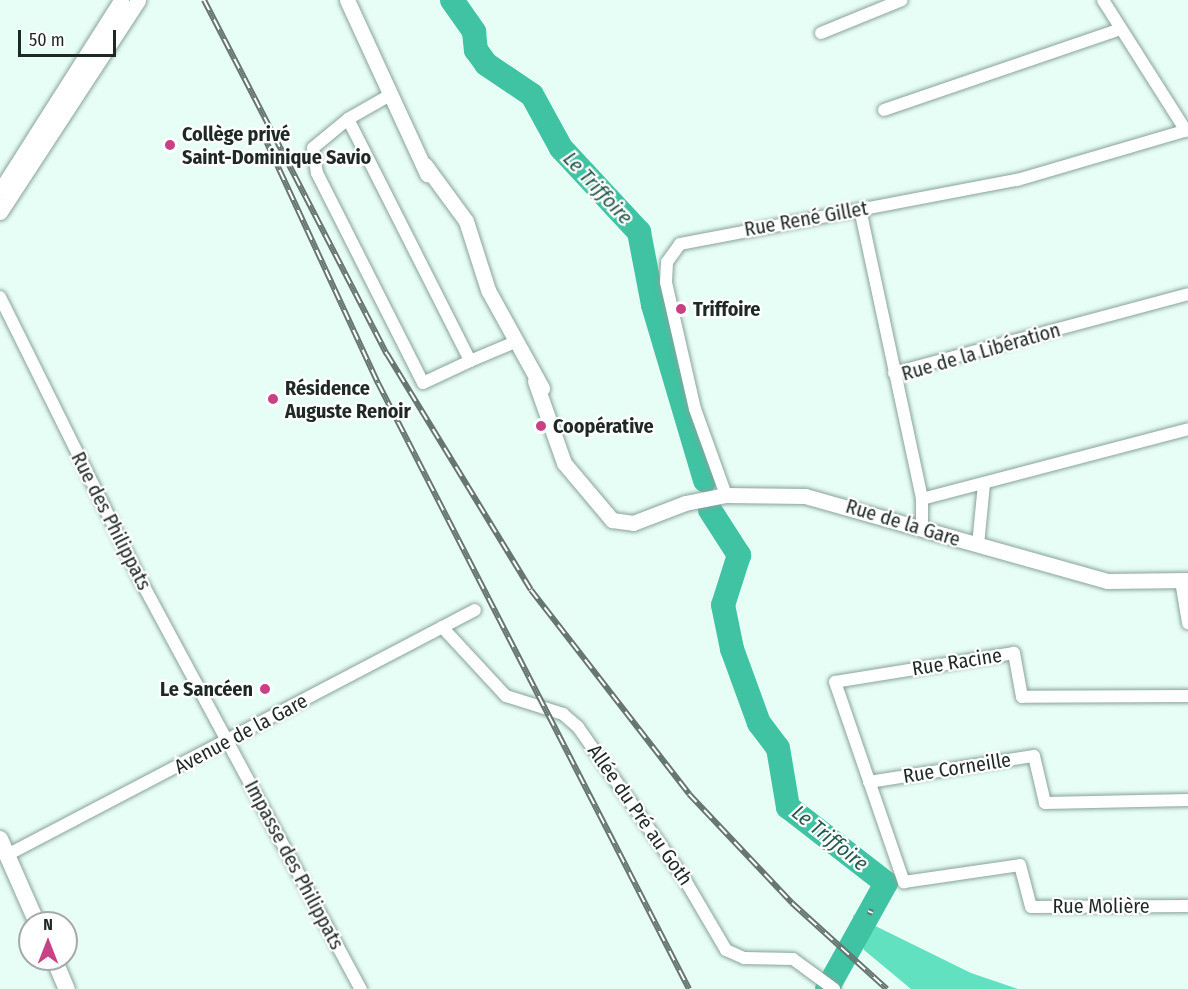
<!DOCTYPE html>
<meta charset="utf-8">
<style>
body{margin:0}
#map{position:relative;width:1188px;height:989px;overflow:hidden;background:#e7fef6;font-family:"Fira Sans Condensed",sans-serif}
div>[style]{position:absolute}
.forest>*{inset:0;background:#62e1c0}
.river>*{height:24px;margin:-12px;padding:0 12px;transform-origin:12px;border-radius:12px;background:#3fc3a3}
.roads{filter:drop-shadow(0 0 2px #88a29a) drop-shadow(0 0 2px #88a29a)}
.minor>*{height:12px;margin:-6px;padding:0 6px;transform-origin:6px;border-radius:6px;background:#fff}
.tertiary>*{height:15px;margin:-7.5px;padding:0 7.5px;transform-origin:7.5px;border-radius:7.5px;background:#fff}
.secondary>*{height:16px;margin:-8px;padding:0 8px;transform-origin:8px;border-radius:8px;background:#fff}
.rail>*{height:6px;margin-top:-3px;transform-origin:0;background:repeating-linear-gradient(90deg,#fff 0 11px,#677671 0 22px);box-sizing:border-box;border-block:2px solid #677671}
.dots>*{width:16px;height:16px;translate:-50% -50%;box-sizing:border-box;border:3px solid #fff;border-radius:50%}
span{translate:-50% -50%;white-space:nowrap;text-align:center;line-height:1.15;-webkit-text-stroke:4.5px #fff;paint-order:stroke}
.poi-label{font-size:20px;color:#1e2926;font-weight:700}
.left{translate:0 -50%;text-align:left}
.right{translate:-100% -50%;text-align:right}
.street-label{font-size:20px;color:#1e2926}
.water-label{font-size:21px;color:#265a4c;font-style:italic}
.north{position:absolute;left:18px;top:911px;width:60px;height:60px;box-sizing:border-box;background:#fff;border:2px solid #a5a9a8;border-radius:50%;rotate:0deg;font-size:16px;font-weight:700;line-height:24px;text-align:center;color:#1e2926}
.north::after{content:'';display:block;margin:auto;width:21px;height:27px;background:#c74284;clip-path:polygon(50% 0,100% 100%,50% 72%,0 100%)}
.scale{position:absolute;left:18px;top:30px;width:98px;height:27px;box-sizing:border-box;border:3px solid #1e2926;border-top:0;padding-left:8px;font-size:18px;line-height:21px;white-space:nowrap;color:#1e2926;-webkit-text-stroke:4px #fff;paint-order:stroke}
</style>
<div id="map">
<div class="forest">
<div style="clip-path:polygon(853px 915px,971px 973px,1018px 989px,911px 989px,864px 950px)"></div>
</div>
<div class="river">
<div style="left:452px;top:0;width:39px;rotate:55deg"></div>
<div style="left:474px;top:32px;width:18px;rotate:84deg"></div>
<div style="left:476px;top:50px;width:17px;rotate:54deg"></div>
<div style="left:486px;top:64px;width:55px;rotate:34deg"></div>
<div style="left:532px;top:95px;width:60px;rotate:61.3deg"></div>
<div style="left:561px;top:148px;width:115px;rotate:47.1deg"></div>
<div style="left:639px;top:232px;width:74px;rotate:79.1deg"></div>
<div style="left:653px;top:305px;width:183px;rotate:73.5deg"></div>
<div style="left:710px;top:510px;width:54px;rotate:57.2deg"></div>
<div style="left:739px;top:555px;width:52px;rotate:107.7deg"></div>
<div style="left:723px;top:605px;width:45px;rotate:78.4deg"></div>
<div style="left:732px;top:649px;width:79px;rotate:70deg"></div>
<div style="left:759px;top:723px;width:31px;rotate:53deg"></div>
<div style="left:778px;top:748px;width:60px;rotate:80.4deg"></div>
<div style="left:788px;top:807px;width:124px;rotate:37.8deg"></div>
<div style="left:886px;top:883px;width:121px;rotate:119.1deg"></div>
</div>
<div class="roads">
<div class="minor">
<div style="left:1103px;top:0;width:155px;rotate:57.6deg"></div>
<div style="left:821px;top:33px;width:87px;rotate:-22.2deg"></div>
<div style="left:390px;top:95px;width:48px;rotate:150.3deg"></div>
<div style="left:348px;top:119px;width:271px;rotate:63.2deg"></div>
<div style="left:470px;top:361px;width:49px;rotate:-22.9deg"></div>
<div style="left:884px;top:110px;width:250px;rotate:-18.9deg"></div>
<div style="left:348px;top:119px;width:45px;rotate:140.4deg"></div>
<div style="left:313px;top:148px;width:25px;rotate:81deg"></div>
<div style="left:317px;top:173px;width:235px;rotate:63.2deg"></div>
<div style="left:423px;top:383px;width:52px;rotate:-25.1deg"></div>
<div style="left:860px;top:209px;width:297px;rotate:77.9deg"></div>
<div style="left:922px;top:499px;width:30px;rotate:90deg"></div>
<div style="left:0;top:297px;width:317px;rotate:63.6deg"></div>
<div style="left:141px;top:581px;width:464px;rotate:61.7deg"></div>
<div style="left:894px;top:373px;width:304px;rotate:-15deg"></div>
<div style="left:726px;top:495px;width:91px;rotate:-109.8deg"></div>
<div style="left:695px;top:409px;width:130px;rotate:-102.9deg"></div>
<div style="left:666px;top:282px;width:20px;rotate:-87deg"></div>
<div style="left:667px;top:262px;width:22px;rotate:-54deg"></div>
<div style="left:680px;top:244px;width:343px;rotate:-10.8deg"></div>
<div style="left:1017px;top:180px;width:178px;rotate:-16.3deg"></div>
<div style="left:922px;top:499px;width:275px;rotate:-14.7deg"></div>
<div style="left:978px;top:545px;width:61px;rotate:-84.4deg"></div>
<div style="left:1181px;top:581px;width:43px;rotate:80.5deg"></div>
<div style="left:442px;top:627px;width:94px;rotate:47.2deg"></div>
<div style="left:506px;top:696px;width:60px;rotate:17.5deg"></div>
<div style="left:563px;top:714px;width:20px;rotate:41deg"></div>
<div style="left:578px;top:727px;width:187px;rotate:55deg"></div>
<div style="left:685px;top:880px;width:81px;rotate:59.6deg"></div>
<div style="left:726px;top:950px;width:20px;rotate:24deg"></div>
<div style="left:744px;top:958px;width:49px;rotate:1.2deg"></div>
<div style="left:793px;top:959px;width:51px;rotate:36.2deg"></div>
<div style="left:1188px;top:696px;width:166px;rotate:179.7deg"></div>
<div style="left:1022px;top:697px;width:45px;rotate:-100.3deg"></div>
<div style="left:1014px;top:653px;width:181px;rotate:170.8deg"></div>
<div style="left:835px;top:682px;width:212px;rotate:71deg"></div>
<div style="left:904px;top:882px;width:117px;rotate:-8.3deg"></div>
<div style="left:1020px;top:865px;width:43px;rotate:75.3deg"></div>
<div style="left:1031px;top:907px;width:157px;rotate:-0.4deg"></div>
<div style="left:869px;top:782px;width:167px;rotate:-9deg"></div>
<div style="left:1034px;top:756px;width:48px;rotate:76.8deg"></div>
<div style="left:1045px;top:803px;width:143px;rotate:-1.2deg"></div>
<div style="left:7px;top:855px;width:528px;rotate:-27.63deg"></div>
</div>
<div class="tertiary">
<div style="left:347px;top:0;width:192px;rotate:65.3deg"></div>
<div style="left:425px;top:165px;width:69px;rotate:53.8deg"></div>
<div style="left:466px;top:221px;width:72px;rotate:72.3deg"></div>
<div style="left:488px;top:290px;width:112px;rotate:61.1deg"></div>
<div style="left:0;top:191px;width:226px;rotate:-57.6deg"></div>
<div style="left:0;top:212px;width:253px;rotate:-56.9deg"></div>
<div style="left:535px;top:381px;width:87px;rotate:70.5deg"></div>
<div style="left:564px;top:463px;width:75px;rotate:49.9deg"></div>
<div style="left:612px;top:520px;width:21px;rotate:8deg"></div>
<div style="left:633px;top:523px;width:56px;rotate:-21deg"></div>
<div style="left:685px;top:503px;width:42px;rotate:-11deg"></div>
<div style="left:726px;top:495px;width:79px;rotate:0.7deg"></div>
<div style="left:805px;top:496px;width:314px;rotate:15.7deg"></div>
<div style="left:1107px;top:581px;width:81px;rotate:-0.7deg"></div>
</div>
<div class="secondary">
<div style="left:0;top:839px;width:92px;rotate:66.2deg"></div>
<div style="left:54px;top:959px;width:33px;rotate:67deg"></div>
</div>
</div>
<div class="rail">
<div style="left:204px;top:0;width:399px;rotate:62.7deg"></div>
<div style="left:387px;top:354px;width:276px;rotate:58.6deg"></div>
<div style="left:531px;top:590px;width:258px;rotate:52.2deg"></div>
<div style="left:689px;top:794px;width:150px;rotate:46.6deg"></div>
<div style="left:792px;top:903px;width:128px;rotate:42.2deg"></div>
<div style="left:261px;top:130px;width:279px;rotate:65.2deg"></div>
<div style="left:378px;top:383px;width:681px;rotate:62.83deg"></div>
<div style="left:868px;top:911px;width:5px;rotate:22deg"></div>
</div>
<div class="dots">
<div style="left:170px;top:145px;background:#c74284"></div>
<div style="left:681px;top:309px;background:#c74284"></div>
<div style="left:273px;top:399px;background:#c74284"></div>
<div style="left:541px;top:426px;background:#c74284"></div>
<div style="left:265px;top:689px;background:#c74284"></div>
</div>
<div class="poi-label">
<span class="left" style="left:182px;top:146px">Collège privé<br>Saint-Dominique Savio</span>
<span class="left" style="left:693px;top:309px">Triffoire</span>
<span class="left" style="left:285px;top:400px">Résidence<br>Auguste Renoir</span>
<span class="left" style="left:553px;top:426px">Coopérative</span>
<span class="right" style="left:253px;top:689px">Le Sancéen</span>
</div>
<div class="street-label">
<span style="left:806px;top:219px;rotate:-10deg">Rue René Gillet</span>
<span style="left:981px;top:352px;rotate:-16deg">Rue de la Libération</span>
<span style="left:111px;top:521px;rotate:63deg">Rue des Philippats</span>
<span style="left:903px;top:523px;rotate:17deg">Rue de la Gare</span>
<span style="left:957px;top:662px;rotate:-9deg">Rue Racine</span>
<span style="left:241px;top:734px;rotate:-28deg">Avenue de la Gare</span>
<span style="left:957px;top:768px;rotate:-9deg">Rue Corneille</span>
<span style="left:640px;top:815px;rotate:55deg">Allée du Pré au Goth</span>
<span style="left:294px;top:865px;rotate:62deg">Impasse des Philippats</span>
<span style="left:1101px;top:906px">Rue Molière</span>
</div>
<div class="water-label">
<span style="left:598px;top:188px;rotate:47deg">Le Triffoire</span>
<span style="left:830px;top:838px;rotate:39deg">Le Triffoire</span>
</div>
<div class="north">N</div>
<div class="scale">50 m</div>
</div>
